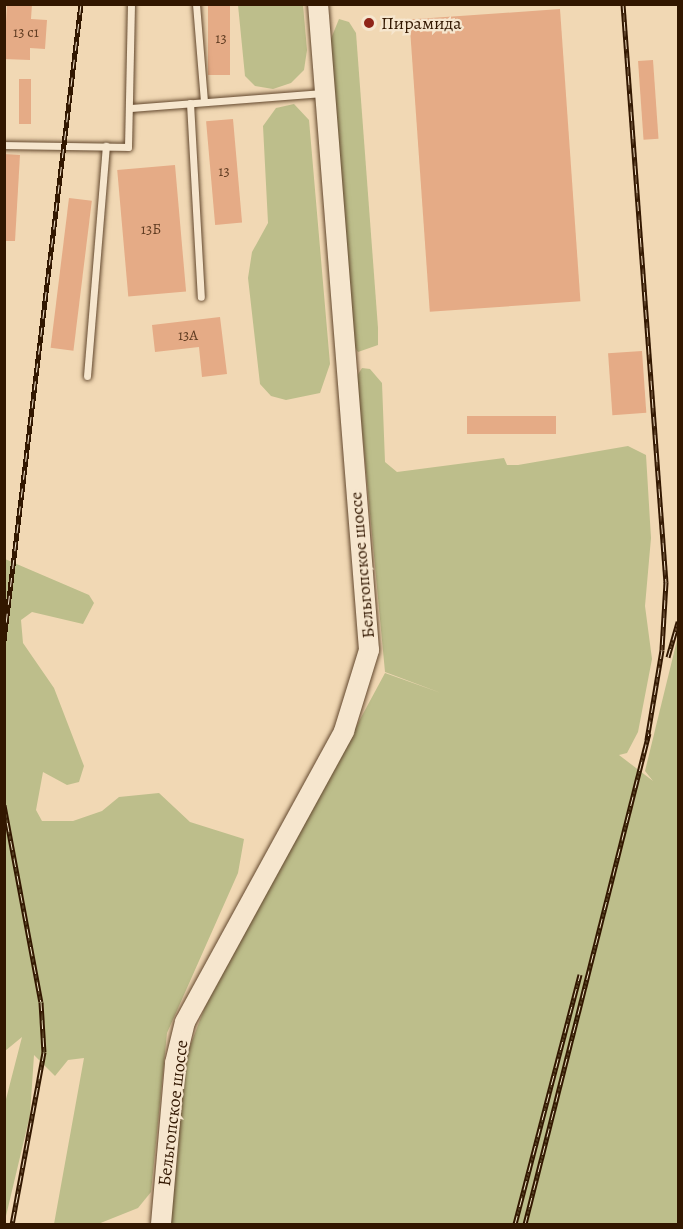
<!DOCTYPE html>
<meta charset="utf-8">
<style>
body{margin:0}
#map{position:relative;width:683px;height:1229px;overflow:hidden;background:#f1d8b4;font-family:Alegreya,serif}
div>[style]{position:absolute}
.green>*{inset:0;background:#bdbe8b}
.building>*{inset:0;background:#e5ab86;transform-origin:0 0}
.roads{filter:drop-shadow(0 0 2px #62472d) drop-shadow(0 0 2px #62472d)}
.lane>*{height:7px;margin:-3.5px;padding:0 3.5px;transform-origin:3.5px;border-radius:3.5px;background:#f6e6ce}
.secondary>*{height:20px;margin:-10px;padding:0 10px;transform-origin:10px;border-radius:10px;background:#f6e6ce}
.rail>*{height:5px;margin-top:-2.5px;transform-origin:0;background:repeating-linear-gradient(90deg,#f6e6ce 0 9px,#321700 0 18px);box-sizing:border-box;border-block:2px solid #321700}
.dots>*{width:16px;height:16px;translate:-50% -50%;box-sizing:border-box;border:3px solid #f6e6ce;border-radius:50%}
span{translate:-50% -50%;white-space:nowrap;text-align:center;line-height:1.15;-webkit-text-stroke:4.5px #f6e6ce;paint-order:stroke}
.number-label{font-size:15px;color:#5f3c22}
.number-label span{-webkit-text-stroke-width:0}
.poi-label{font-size:18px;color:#321700}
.left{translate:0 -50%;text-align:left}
.street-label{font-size:18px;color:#321700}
.frame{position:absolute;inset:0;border:6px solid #321700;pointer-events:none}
</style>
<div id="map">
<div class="green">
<div style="clip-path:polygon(238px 5px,303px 5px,307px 50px,304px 70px,291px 83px,273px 89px,255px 86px,245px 76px)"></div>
<div style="clip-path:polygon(339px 19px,349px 22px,356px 33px,378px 328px,378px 345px,358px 352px,350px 340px,328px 46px)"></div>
<div style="clip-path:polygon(294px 104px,309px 120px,330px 364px,320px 393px,286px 400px,271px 396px,260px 384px,248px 278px,252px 252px,268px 223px,263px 126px,276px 108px)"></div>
<div style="clip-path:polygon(362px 368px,370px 369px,382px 383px,385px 462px,397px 472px,504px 458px,507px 465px,518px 465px,628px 446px,646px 455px,651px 538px,645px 606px,652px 659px,638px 732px,627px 753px,619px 755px,653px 781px,645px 771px,678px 636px,678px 1224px,167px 1224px,187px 1054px,205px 1007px,385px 673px,441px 693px,385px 672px,357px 376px)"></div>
<div style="clip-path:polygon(5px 559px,89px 595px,94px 603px,83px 624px,32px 612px,21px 620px,23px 643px,54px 688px,84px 766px,79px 782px,67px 785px,43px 772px,36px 810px,42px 821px,73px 821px,102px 811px,119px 797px,159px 793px,190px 822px,244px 839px,238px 873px,167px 1033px,151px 1192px,138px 1208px,98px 1224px,54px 1224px,84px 1058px,68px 1060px,55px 1076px,34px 1055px,30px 1115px,6px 1216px,5px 1103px,22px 1037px,5px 1051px)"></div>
</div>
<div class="building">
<div style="clip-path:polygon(7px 4px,32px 4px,31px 19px,47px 20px,45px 49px,30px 48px,30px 60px,4px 59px)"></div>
<div style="left:208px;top:4px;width:22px;height:71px"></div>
<div style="left:560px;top:9px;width:293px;height:151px;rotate:86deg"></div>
<div style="left:653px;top:60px;width:79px;height:15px;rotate:86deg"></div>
<div style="left:19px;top:79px;width:12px;height:45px"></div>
<div style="left:233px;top:119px;width:104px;height:27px;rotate:85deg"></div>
<div style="clip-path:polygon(4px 154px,20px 155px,15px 241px,4px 241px)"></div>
<div style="left:175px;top:165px;width:127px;height:58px;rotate:85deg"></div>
<div style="left:69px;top:198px;width:23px;height:151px;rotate:7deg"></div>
<div style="clip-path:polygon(220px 317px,227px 374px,202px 377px,199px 347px,155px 352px,152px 325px)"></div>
<div style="left:642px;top:351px;width:62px;height:34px;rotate:86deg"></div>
<div style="left:556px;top:416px;width:18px;height:89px;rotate:90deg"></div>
</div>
<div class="roads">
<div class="lane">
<div style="left:196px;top:4px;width:98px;rotate:85.3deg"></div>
<div style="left:190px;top:103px;width:194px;rotate:86.8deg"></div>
<div style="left:131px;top:108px;width:192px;rotate:-4.5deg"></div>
<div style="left:4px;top:145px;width:124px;rotate:0.9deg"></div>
<div style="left:128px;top:147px;width:143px;rotate:-88.8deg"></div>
<div style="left:87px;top:376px;width:231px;rotate:-85.3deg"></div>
</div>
<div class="secondary">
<div style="left:161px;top:1224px;width:162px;rotate:-85deg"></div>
<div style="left:175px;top:1063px;width:42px;rotate:-76.3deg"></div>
<div style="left:185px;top:1022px;width:332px;rotate:-61.3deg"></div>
<div style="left:344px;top:731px;width:85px;rotate:-72.8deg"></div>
<div style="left:369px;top:650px;width:648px;rotate:-94.51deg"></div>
</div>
</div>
<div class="rail">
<div style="left:623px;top:4px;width:580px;rotate:85.75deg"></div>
<div style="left:666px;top:582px;width:68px;rotate:93.4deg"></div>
<div style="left:662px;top:650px;width:91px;rotate:99.5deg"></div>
<div style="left:4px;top:640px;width:641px;rotate:-83.1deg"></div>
<div style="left:668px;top:657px;width:37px;rotate:-74deg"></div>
<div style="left:4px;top:805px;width:200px;rotate:79.4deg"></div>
<div style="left:41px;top:1002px;width:50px;rotate:86.6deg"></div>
<div style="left:44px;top:1052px;width:175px;rotate:100.5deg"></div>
<div style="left:515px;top:1224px;width:258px;rotate:-75.4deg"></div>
<div style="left:525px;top:1224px;width:506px;rotate:-75.83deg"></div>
</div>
<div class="dots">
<div style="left:369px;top:23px;background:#8f2418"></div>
</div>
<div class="number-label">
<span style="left:26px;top:33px">13 с1</span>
<span style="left:221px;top:39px">13</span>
<span style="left:224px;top:172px">13</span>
<span style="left:151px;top:230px">13Б</span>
<span style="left:188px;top:336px">13А</span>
</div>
<div class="poi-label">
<span class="left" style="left:381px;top:23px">Пирамида</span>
</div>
<div class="street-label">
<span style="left:362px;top:565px;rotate:-95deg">Бельгопское шоссе</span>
<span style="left:173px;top:1113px;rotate:-83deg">Бельгопское шоссе</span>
</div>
<div class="frame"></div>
</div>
